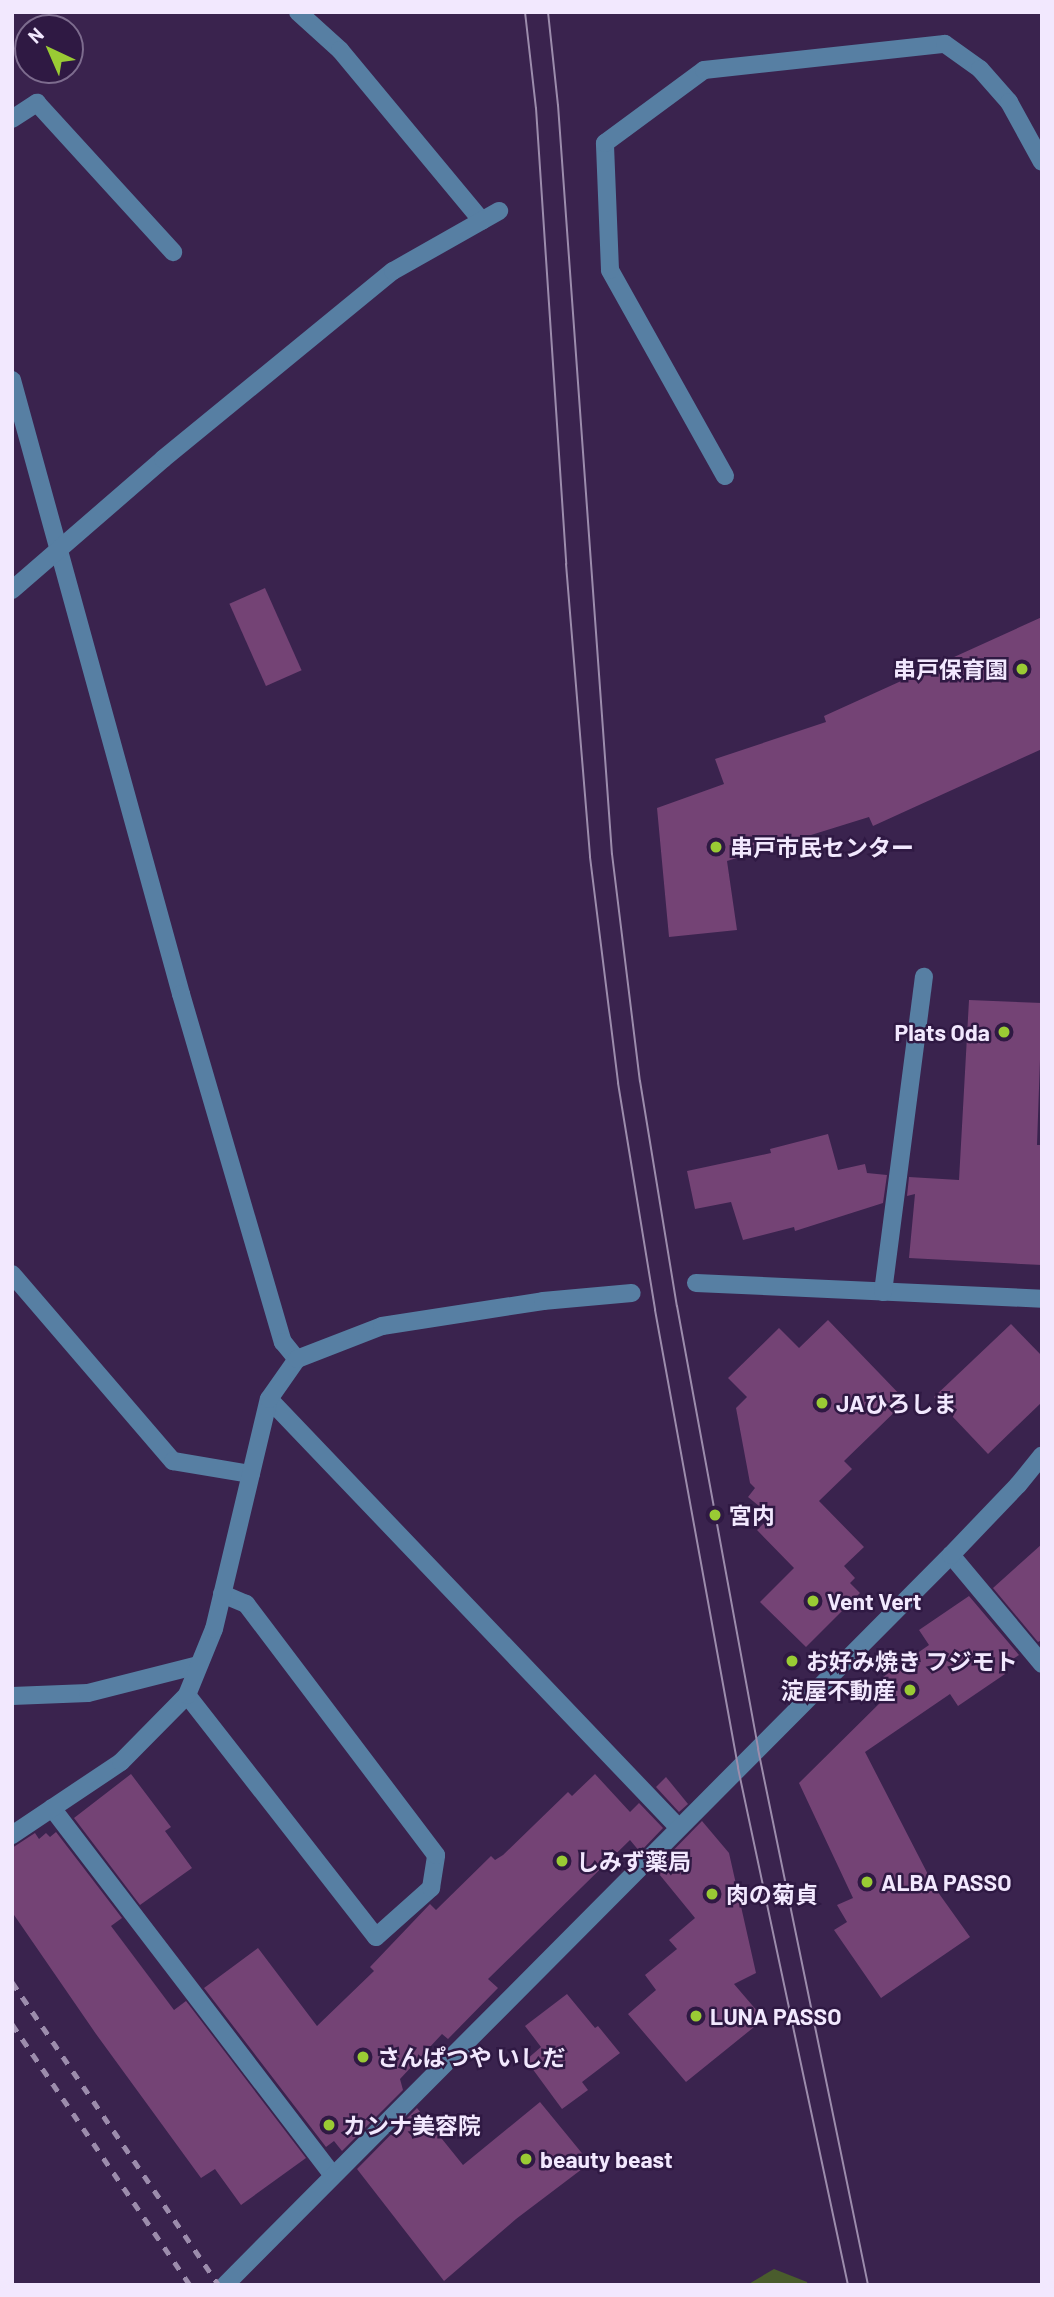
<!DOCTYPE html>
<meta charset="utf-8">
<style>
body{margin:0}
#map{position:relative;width:1054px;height:2297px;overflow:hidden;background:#3a234e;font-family:Barlow,"Noto Sans JP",sans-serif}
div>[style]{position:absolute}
.green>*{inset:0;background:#4a5c2d}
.building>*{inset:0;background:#744375;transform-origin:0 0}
.minor>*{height:18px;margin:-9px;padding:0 9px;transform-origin:9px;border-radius:9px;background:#577fa3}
.tram>*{height:2px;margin:-1px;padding:0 1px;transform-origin:1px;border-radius:1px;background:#9c8cac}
.rail>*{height:5px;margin-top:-2.5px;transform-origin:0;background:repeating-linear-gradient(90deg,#9c8cac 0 9px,transparent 0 18px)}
.dots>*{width:19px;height:19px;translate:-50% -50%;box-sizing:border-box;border:4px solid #2f1943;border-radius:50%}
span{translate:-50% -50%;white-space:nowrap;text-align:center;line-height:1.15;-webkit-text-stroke:5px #2f1943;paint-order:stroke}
.poi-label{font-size:23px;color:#f2e8fe;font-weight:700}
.right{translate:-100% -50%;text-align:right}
.left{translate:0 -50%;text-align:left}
.frame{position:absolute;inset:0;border:14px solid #f2e8fe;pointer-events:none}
.north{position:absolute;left:14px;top:14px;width:70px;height:70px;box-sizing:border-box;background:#2f1943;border:2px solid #7d6c8e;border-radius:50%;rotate:316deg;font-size:19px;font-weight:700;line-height:28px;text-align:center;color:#f2e8fe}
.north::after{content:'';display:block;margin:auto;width:24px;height:32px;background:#9acb34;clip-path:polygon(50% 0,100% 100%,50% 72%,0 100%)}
</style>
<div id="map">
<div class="green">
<div style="clip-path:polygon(774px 2269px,807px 2282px,808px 2285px,747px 2285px)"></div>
</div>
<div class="building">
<div style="left:265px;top:588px;width:90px;height:39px;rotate:66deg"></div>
<div style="clip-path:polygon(1042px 617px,1042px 749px,873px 826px,869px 817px,727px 861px,737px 930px,669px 937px,657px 808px,724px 784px,715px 759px,826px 722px,824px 716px)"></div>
<div style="clip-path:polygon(969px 1000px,1042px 1003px,1037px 1145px,1042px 1145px,1042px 1265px,909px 1258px,915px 1194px,907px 1196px,909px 1177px,959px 1180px)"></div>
<div style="clip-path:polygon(828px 1134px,838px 1170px,865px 1164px,867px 1173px,887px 1175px,883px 1203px,795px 1231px,794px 1227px,743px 1240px,731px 1202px,695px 1209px,687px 1171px,771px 1153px,770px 1149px)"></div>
<div style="clip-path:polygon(828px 1320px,906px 1401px,844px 1461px,852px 1469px,819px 1501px,864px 1547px,844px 1566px,855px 1578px,850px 1583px,860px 1593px,806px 1647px,760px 1602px,794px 1568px,757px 1530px,764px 1523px,753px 1512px,759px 1506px,748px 1497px,755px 1488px,750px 1483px,736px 1408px,747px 1397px,728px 1378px,779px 1328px,799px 1348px)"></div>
<div style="clip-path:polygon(1011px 1324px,1042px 1356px,1042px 1402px,988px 1454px,934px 1397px)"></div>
<div style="clip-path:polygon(1042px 1544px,1042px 1640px,1038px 1642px,993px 1588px)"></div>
<div style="clip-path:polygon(969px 1596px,1019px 1655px,1000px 1667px,1005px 1674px,958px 1706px,950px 1694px,865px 1752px,935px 1888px,970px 1937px,881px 1998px,834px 1930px,847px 1922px,837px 1905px,853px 1898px,799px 1783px,892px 1691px,883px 1677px,929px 1645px,919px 1630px)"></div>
<div style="clip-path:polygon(131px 1774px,171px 1827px,165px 1831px,192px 1868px,140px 1905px,74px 1818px)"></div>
<div style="clip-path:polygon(595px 1774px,630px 1812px,639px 1803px,663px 1828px,640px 1852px,630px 1840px,488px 1979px,498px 1988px,448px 2039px,442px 2034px,400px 2079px,403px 2090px,342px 2151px,334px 2141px,326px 2147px,204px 1988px,258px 1948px,317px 2026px,374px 1971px,370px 1967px,430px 1904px,436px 1910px,491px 1856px,495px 1860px,503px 1855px,568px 1792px,572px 1796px)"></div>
<div style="clip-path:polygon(666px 1777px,688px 1804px,679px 1812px,656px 1787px)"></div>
<div style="clip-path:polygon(702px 1821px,729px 1853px,756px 1973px,734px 1984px,764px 2019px,686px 2082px,628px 2014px,656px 1990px,645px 1975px,677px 1949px,669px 1940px,695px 1918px,655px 1869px)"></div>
<div style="clip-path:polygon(56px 1832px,122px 1918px,111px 1926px,174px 2010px,186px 2001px,306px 2158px,241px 2205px,215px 2169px,201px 2178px,96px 2034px,12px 1912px,12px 1848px,35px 1833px,39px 1839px,46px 1833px,50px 1837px)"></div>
<div style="clip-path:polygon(567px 1994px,595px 2028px,598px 2026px,620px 2053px,582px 2082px,588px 2090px,562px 2109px,526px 2060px,541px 2047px,525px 2026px)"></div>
<div style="clip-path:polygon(540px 2102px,590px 2163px,516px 2219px,444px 2281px,357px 2169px,417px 2108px,463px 2165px)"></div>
</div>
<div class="minor">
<div style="left:298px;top:12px;width:57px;rotate:42.1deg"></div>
<div style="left:340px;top:50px;width:222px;rotate:50.3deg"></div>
<div style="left:12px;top:119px;width:30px;rotate:-33deg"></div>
<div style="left:37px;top:103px;width:202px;rotate:47.6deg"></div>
<div style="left:12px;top:380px;width:637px;rotate:74.61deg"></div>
<div style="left:181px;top:994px;width:363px;rotate:73.7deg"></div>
<div style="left:283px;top:1342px;width:22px;rotate:51deg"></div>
<div style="left:725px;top:476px;width:236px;rotate:-119.2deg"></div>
<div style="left:610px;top:270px;width:127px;rotate:-92.3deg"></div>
<div style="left:605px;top:143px;width:123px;rotate:-36.4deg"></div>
<div style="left:704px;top:70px;width:242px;rotate:-6.2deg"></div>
<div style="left:945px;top:44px;width:43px;rotate:35.5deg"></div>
<div style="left:980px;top:69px;width:44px;rotate:48.7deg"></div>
<div style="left:1009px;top:102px;width:68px;rotate:61.2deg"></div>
<div style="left:12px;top:590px;width:200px;rotate:-40.9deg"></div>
<div style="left:163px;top:459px;width:297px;rotate:-39.3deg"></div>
<div style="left:393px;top:271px;width:122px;rotate:-29.5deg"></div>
<div style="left:12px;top:1274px;width:247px;rotate:49.3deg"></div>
<div style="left:173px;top:1461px;width:79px;rotate:9.5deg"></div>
<div style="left:696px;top:1283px;width:346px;rotate:2.6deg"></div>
<div style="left:883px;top:1292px;width:318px;rotate:-82.6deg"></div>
<div style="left:269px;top:1399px;width:593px;rotate:46.3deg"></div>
<div style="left:951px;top:1555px;width:142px;rotate:50.1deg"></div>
<div style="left:187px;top:1695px;width:307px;rotate:52deg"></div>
<div style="left:376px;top:1937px;width:74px;rotate:-41.7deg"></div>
<div style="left:431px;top:1888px;width:33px;rotate:-81deg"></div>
<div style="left:436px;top:1855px;width:315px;rotate:-127.1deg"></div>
<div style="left:246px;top:1604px;width:26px;rotate:-157deg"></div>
<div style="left:12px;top:1696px;width:76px;rotate:-2.3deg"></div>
<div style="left:88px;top:1693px;width:114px;rotate:-14.2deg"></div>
<div style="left:52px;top:1808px;width:462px;rotate:52.6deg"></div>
<div style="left:12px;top:1835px;width:131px;rotate:-33.8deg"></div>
<div style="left:121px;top:1762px;width:94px;rotate:-45.4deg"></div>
<div style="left:187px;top:1695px;width:71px;rotate:-67.8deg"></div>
<div style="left:214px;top:1629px;width:236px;rotate:-76.6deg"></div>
<div style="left:269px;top:1399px;width:49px;rotate:-55deg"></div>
<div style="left:297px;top:1359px;width:91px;rotate:-21.2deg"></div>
<div style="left:382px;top:1326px;width:163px;rotate:-8.8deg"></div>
<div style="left:543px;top:1301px;width:89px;rotate:-5.1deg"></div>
<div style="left:225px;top:2285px;width:1030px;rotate:-45.16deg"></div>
<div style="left:951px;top:1555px;width:97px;rotate:-46.3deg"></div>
<div style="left:1018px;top:1485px;width:38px;rotate:-51deg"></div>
</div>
<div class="tram">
<div style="left:525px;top:12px;width:97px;rotate:83.5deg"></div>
<div style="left:536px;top:108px;width:457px;rotate:86.2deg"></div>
<div style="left:566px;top:564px;width:294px;rotate:85.3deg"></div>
<div style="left:590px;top:857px;width:228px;rotate:82.9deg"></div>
<div style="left:618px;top:1083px;width:230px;rotate:80.7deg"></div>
<div style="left:655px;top:1310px;width:465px;rotate:79.7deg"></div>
<div style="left:738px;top:1768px;width:529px;rotate:77.99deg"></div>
<div style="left:548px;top:12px;width:94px;rotate:83.9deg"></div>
<div style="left:558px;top:105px;width:751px;rotate:85.88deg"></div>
<div style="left:612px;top:854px;width:229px;rotate:83deg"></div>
<div style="left:640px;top:1081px;width:228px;rotate:80.7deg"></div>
<div style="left:677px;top:1306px;width:450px;rotate:79.6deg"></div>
<div style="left:758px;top:1749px;width:547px;rotate:78.4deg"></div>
</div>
<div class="rail">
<div style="left:12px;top:1982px;width:367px;rotate:55.7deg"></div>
<div style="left:12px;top:2024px;width:316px;rotate:55.7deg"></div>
</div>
<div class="dots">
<div style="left:1022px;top:669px;background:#9acb34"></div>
<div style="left:716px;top:847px;background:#9acb34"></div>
<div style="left:1004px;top:1032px;background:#9acb34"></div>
<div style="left:822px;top:1403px;background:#9acb34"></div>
<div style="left:715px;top:1515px;background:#9acb34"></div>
<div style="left:813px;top:1601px;background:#9acb34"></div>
<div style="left:792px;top:1661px;background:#9acb34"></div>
<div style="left:910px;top:1690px;background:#9acb34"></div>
<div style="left:562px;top:1861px;background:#9acb34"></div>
<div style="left:867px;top:1882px;background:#9acb34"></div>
<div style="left:712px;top:1894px;background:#9acb34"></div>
<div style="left:696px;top:2016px;background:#9acb34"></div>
<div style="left:363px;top:2057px;background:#9acb34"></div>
<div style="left:329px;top:2125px;background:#9acb34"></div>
<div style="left:526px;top:2159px;background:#9acb34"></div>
</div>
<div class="poi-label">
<span class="right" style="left:1008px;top:669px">串戸保育園</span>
<span class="left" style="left:730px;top:847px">串戸市民センター</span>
<span class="right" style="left:990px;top:1032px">Plats Oda</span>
<span class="left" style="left:836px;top:1403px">JAひろしま</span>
<span class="left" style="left:729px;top:1515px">宮内</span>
<span class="left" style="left:827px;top:1601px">Vent Vert</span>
<span class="left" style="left:806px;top:1661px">お好み焼き フジモト</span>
<span class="right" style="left:896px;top:1690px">淀屋不動産</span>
<span class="left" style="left:576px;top:1861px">しみず薬局</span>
<span class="left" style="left:881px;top:1882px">ALBA PASSO</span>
<span class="left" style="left:726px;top:1894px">肉の菊貞</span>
<span class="left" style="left:710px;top:2016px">LUNA PASSO</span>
<span class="left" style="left:377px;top:2057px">さんぱつや いしだ</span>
<span class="left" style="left:343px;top:2125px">カンナ美容院</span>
<span class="left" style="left:540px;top:2159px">beauty beast</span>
</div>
<div class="frame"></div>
<div class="north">N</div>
</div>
